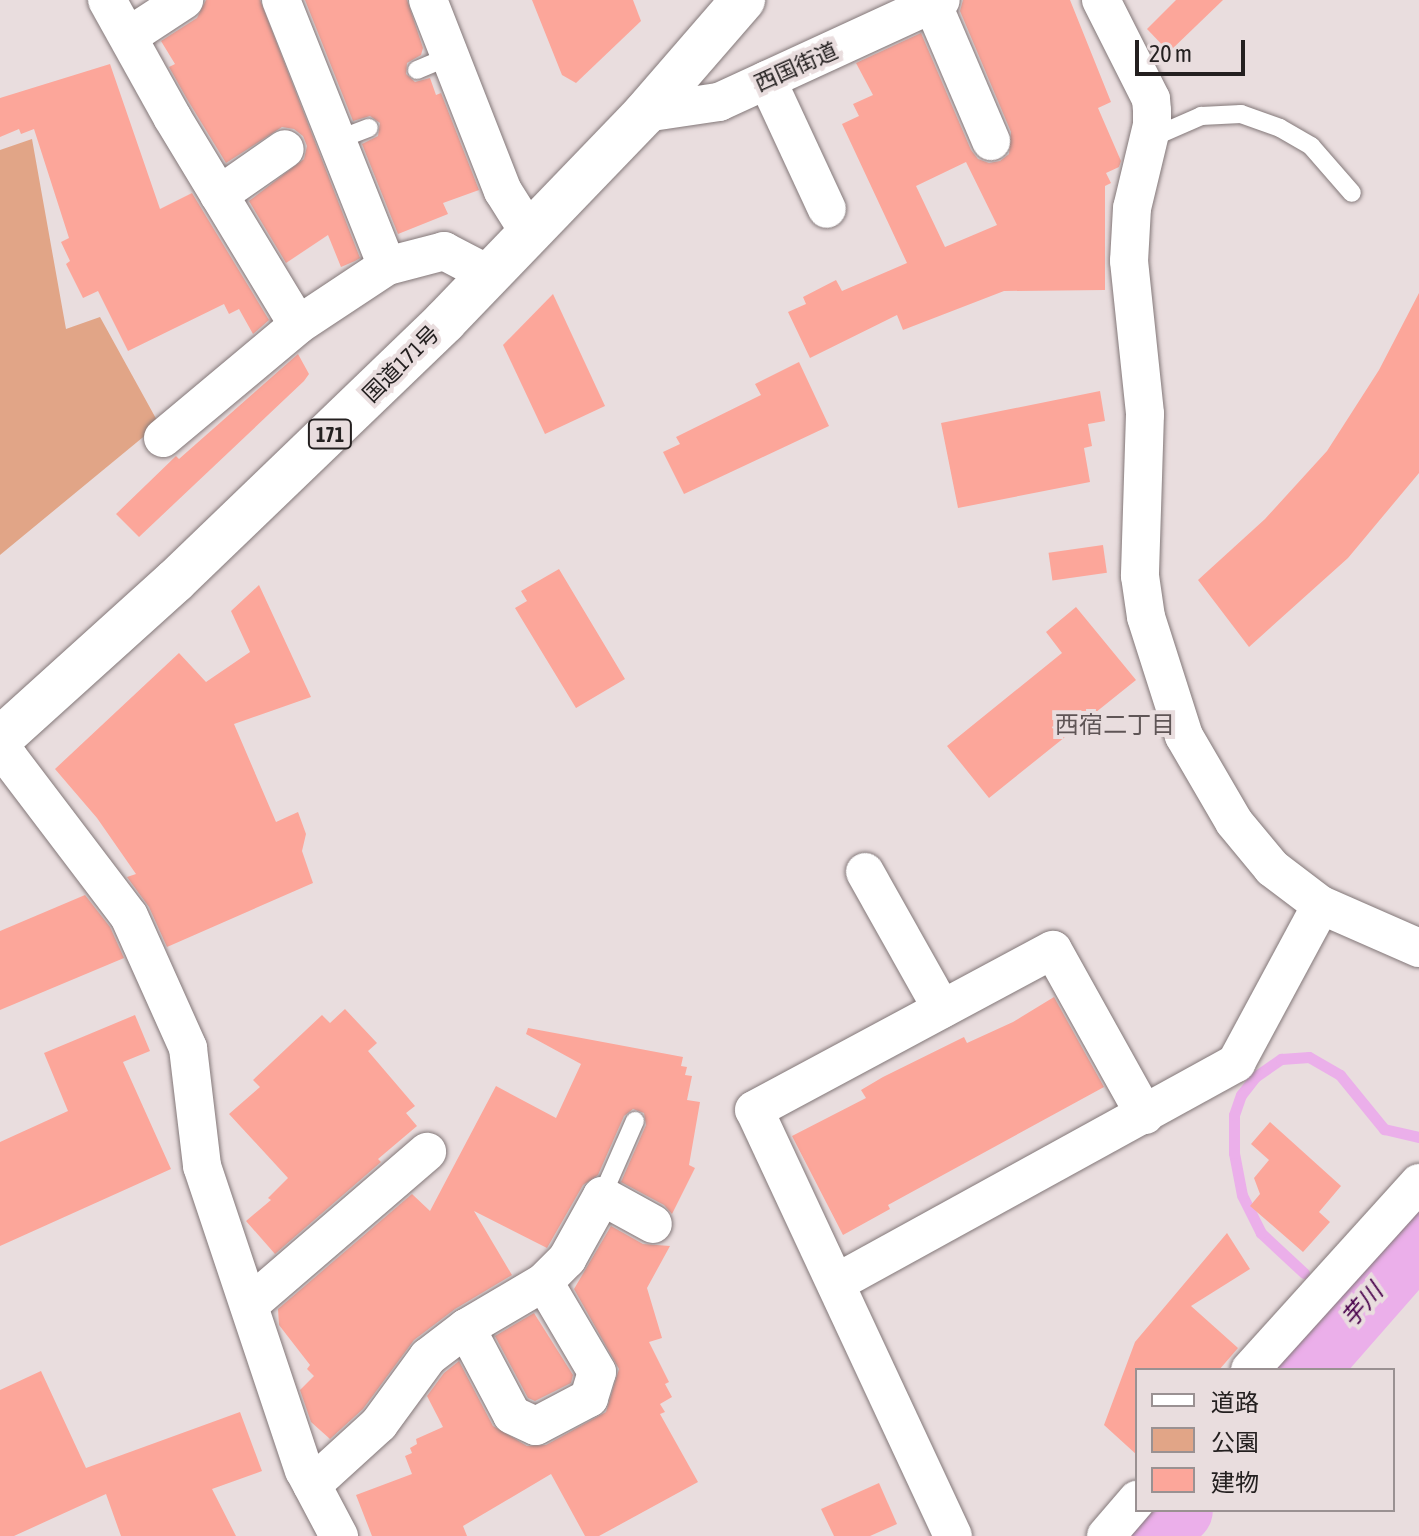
<!DOCTYPE html>
<meta charset="utf-8">
<style>
body{margin:0}
#map{position:relative;width:1419px;height:1536px;overflow:hidden;background:#e9ddde;font-family:"Asap Condensed","Noto Sans JP",sans-serif}
div>[style]{position:absolute}
.green>*{inset:0;background:#e1a587}
.stream>*{height:11px;margin:-5.5px;padding:0 5.5px;transform-origin:5.5px;border-radius:5.5px;background:#ebafea}
.river>*{height:66px;margin:-33px;padding:0 33px;transform-origin:33px;border-radius:33px;background:#ebafea}
.building>*{inset:0;background:#fca69a;transform-origin:0 0}
.roads{filter:drop-shadow(0 0 2px #837879) drop-shadow(0 0 2px #837879)}
.service>*{height:18px;margin:-9px;padding:0 9px;transform-origin:9px;border-radius:9px;background:#fff}
.minor>*{height:38px;margin:-19px;padding:0 19px;transform-origin:19px;border-radius:19px;background:#fff}
.trunk>*{height:44px;margin:-22px;padding:0 22px;transform-origin:22px;border-radius:22px;background:#fff}
span{translate:-50% -50%;white-space:nowrap;text-align:center;line-height:1.15;-webkit-text-stroke:8px #e9ddde;paint-order:stroke}
.shield-label span{padding:2px 6px;background:#e9ddde;border:2px solid;border-radius:6px;-webkit-text-stroke-width:0}
.shield-label{font-size:20px;color:#242020;font-weight:700}
.street-label{font-size:22px;color:#242020}
.neighbourhood-label{font-size:24px;color:#5f5556}
.water-label{font-size:24px;color:#48004b;font-style:italic}
.legend{position:absolute;left:1135px;top:1368px;width:260px;height:144px;box-sizing:border-box;background:#e9ddde;border:2px solid #9a9192;margin:0;padding:10px 14px;list-style:none;font-size:24px;color:#242020}
.legend li{display:flex;align-items:center;gap:16px;height:40px}
.legend b{width:40px;border:2px solid #9a9192}
.scale{position:absolute;left:1135px;top:40px;width:110px;height:36px;box-sizing:border-box;border:4px solid #242020;border-top:0;padding-left:10px;font-size:24px;line-height:28px;white-space:nowrap;color:#242020;-webkit-text-stroke:6px #e9ddde;paint-order:stroke}
</style>
<div id="map">
<div class="green">
<div style="clip-path:polygon(32px 139px,66px 329px,100px 317px,159px 424px,0 555px,0 150px)"></div>
</div>
<div class="stream">
<div style="left:1304px;top:1273px;width:59px;rotate:-137.1deg"></div>
<div style="left:1261px;top:1233px;width:42px;rotate:-116.6deg"></div>
<div style="left:1242px;top:1195px;width:43px;rotate:-100.8deg"></div>
<div style="left:1234px;top:1153px;width:38px;rotate:-90deg"></div>
<div style="left:1234px;top:1115px;width:21px;rotate:-71deg"></div>
<div style="left:1241px;top:1095px;width:23px;rotate:-52deg"></div>
<div style="left:1255px;top:1077px;width:32px;rotate:-35deg"></div>
<div style="left:1281px;top:1059px;width:28px;rotate:-4deg"></div>
<div style="left:1309px;top:1057px;width:36px;rotate:30deg"></div>
<div style="left:1340px;top:1075px;width:70px;rotate:50.8deg"></div>
<div style="left:1384px;top:1129px;width:36px;rotate:13deg"></div>
<div style="left:1334px;top:1303px;width:23px;rotate:45deg"></div>
</div>
<div class="river">
<div style="left:1305px;top:1370px;width:173px;rotate:-48.8deg"></div>
<div style="left:1156px;top:1536px;width:35px;rotate:-47deg"></div>
</div>
<div class="building">
<div style="clip-path:polygon(206px 0,260px 0,360px 258px,355px 261px,341px 267px,328px 235px,286px 263px,249px 201px,304px 159px,307px 146px,303px 136px,294px 129px,282px 127px,226px 163px,187px 99px,169px 67px,175px 64px,161px 41px,197px 18px)"></div>
<div style="clip-path:polygon(305px 0,407px 0,423px 48px,421px 55px,407px 63px,406px 74px,415px 82px,430px 78px,436px 95px,441px 93px,479px 190px,443px 203px,448px 214px,398px 234px,362px 144px,378px 136px,380px 123px,370px 116px,353px 121px)"></div>
<div style="clip-path:polygon(532px 0,633px 0,641px 21px,576px 83px,562px 75px)"></div>
<div style="clip-path:polygon(evenodd,963px 0,1070px 0,1111px 102px,1098px 108px,1121px 161px,1119px 167px,1106px 173px,1111px 183px,1105px 186px,1105px 290px,1004px 291px,903px 330px,897px 315px,810px 358px,788px 312px,806px 304px,803px 297px,836px 280px,842px 291px,907px 263px,842px 124px,859px 116px,853px 104px,873px 95px,856px 63px,921px 33px,971px 150px,978px 159px,989px 163px,1000px 161px,1009px 154px,1011px 132px,960px 11px,963px 0,966px 162px,997px 225px,945px 247px,916px 186px,966px 162px)"></div>
<div style="clip-path:polygon(1176px 0,1223px 0,1169px 52px,1147px 29px)"></div>
<div style="clip-path:polygon(110px 64px,160px 209px,192px 193px,269px 320px,253px 334px,239px 309px,229px 314px,224px 304px,128px 351px,98px 291px,83px 298px,66px 264px,70px 261px,61px 242px,69px 238px,34px 129px,21px 134px,19px 129px,0 137px,0 98px)"></div>
<div style="clip-path:polygon(1419px 293px,1419px 473px,1348px 558px,1249px 647px,1198px 580px,1265px 519px,1327px 451px,1379px 370px)"></div>
<div style="clip-path:polygon(553px 294px,605px 406px,545px 434px,503px 345px)"></div>
<div style="clip-path:polygon(298px 354px,309px 374px,304px 381px,139px 537px,116px 514px,176px 456px,179px 459px)"></div>
<div style="clip-path:polygon(799px 362px,829px 426px,684px 494px,663px 452px,680px 444px,676px 437px,761px 395px,755px 384px)"></div>
<div style="clip-path:polygon(1100px 391px,1105px 421px,1088px 424px,1092px 446px,1084px 448px,1090px 482px,958px 508px,941px 423px)"></div>
<div style="left:1103px;top:545px;width:28px;height:55px;rotate:82deg"></div>
<div style="clip-path:polygon(559px 569px,625px 679px,576px 708px,515px 608px,527px 601px,521px 591px)"></div>
<div style="clip-path:polygon(259px 585px,311px 697px,234px 724px,276px 822px,298px 812px,306px 834px,302px 851px,313px 883px,167px 947px,149px 907px,127px 877px,136px 874px,97px 818px,55px 769px,179px 653px,206px 682px,250px 652px,231px 611px)"></div>
<div style="clip-path:polygon(1076px 607px,1136px 680px,989px 798px,947px 746px,1062px 653px,1046px 632px)"></div>
<div style="clip-path:polygon(85px 895px,110px 927px,124px 958px,0 1010px,0 931px)"></div>
<div style="clip-path:polygon(1054px 997px,1104px 1087px,888px 1205px,890px 1209px,843px 1235px,792px 1136px,866px 1098px,861px 1090px,883px 1077px,964px 1037px,967px 1043px,1013px 1022px)"></div>
<div style="clip-path:polygon(345px 1009px,377px 1043px,368px 1051px,415px 1106px,406px 1113px,417px 1126px,378px 1159px,381px 1162px,275px 1254px,246px 1221px,271px 1200px,268px 1198px,288px 1178px,229px 1114px,260px 1087px,253px 1080px,322px 1015px,330px 1023px)"></div>
<div style="clip-path:polygon(135px 1015px,150px 1051px,123px 1062px,171px 1169px,0 1246px,0 1142px,68px 1111px,44px 1053px)"></div>
<div style="clip-path:polygon(528px 1028px,683px 1057px,681px 1066px,687px 1067px,685px 1075px,692px 1076px,687px 1100px,700px 1102px,689px 1165px,695px 1168px,672px 1214px,664px 1205px,621px 1182px,646px 1125px,644px 1113px,633px 1109px,624px 1116px,598px 1175px,583px 1185px,547px 1248px,474px 1211px,512px 1275px,455px 1309px,414px 1340px,363px 1409px,330px 1439px,311px 1422px,300px 1390px,314px 1376px,307px 1369px,310px 1365px,279px 1325px,278px 1309px,412px 1194px,430px 1211px,496px 1086px,556px 1118px,581px 1064px,526px 1034px)"></div>
<div style="clip-path:polygon(1270px 1122px,1341px 1186px,1319px 1212px,1330px 1222px,1303px 1252px,1250px 1206px,1260px 1194px,1254px 1178px,1269px 1160px,1251px 1144px)"></div>
<div style="clip-path:polygon(611px 1226px,643px 1244px,670px 1246px,647px 1288px,662px 1338px,649px 1342px,669px 1382px,665px 1384px,672px 1397px,660px 1404px,665px 1412px,660px 1414px,698px 1482px,599px 1536px,585px 1536px,551px 1474px,463px 1526px,467px 1536px,372px 1536px,356px 1495px,412px 1474px,405px 1456px,412px 1453px,410px 1448px,417px 1444px,416px 1439px,443px 1427px,427px 1396px,444px 1373px,459px 1361px,493px 1426px,527px 1446px,546px 1445px,606px 1412px,619px 1369px,574px 1289px)"></div>
<div style="clip-path:polygon(1227px 1233px,1250px 1269px,1191px 1306px,1238px 1348px,1219px 1370px,1137px 1370px,1137px 1455px,1104px 1425px,1135px 1342px)"></div>
<div style="clip-path:polygon(534px 1313px,573px 1375px,571px 1383px,535px 1401px,528px 1398px,495px 1336px)"></div>
<div style="clip-path:polygon(41px 1371px,86px 1468px,240px 1412px,262px 1471px,212px 1489px,236px 1536px,121px 1536px,106px 1494px,14px 1536px,0 1536px,0 1390px)"></div>
<div style="clip-path:polygon(879px 1483px,897px 1524px,870px 1536px,834px 1536px,821px 1509px)"></div>
</div>
<div class="roads">
<div class="service">
<div style="left:417px;top:70px;width:36px;rotate:-23deg"></div>
<div style="left:1151px;top:138px;width:55px;rotate:-23.7deg"></div>
<div style="left:1201px;top:116px;width:40px;rotate:-2.9deg"></div>
<div style="left:1241px;top:114px;width:41px;rotate:19.7deg"></div>
<div style="left:1280px;top:128px;width:36px;rotate:30deg"></div>
<div style="left:1311px;top:146px;width:62px;rotate:48.9deg"></div>
<div style="left:337px;top:140px;width:34px;rotate:-21deg"></div>
<div style="left:602px;top:1196px;width:82px;rotate:-66.3deg"></div>
</div>
<div class="minor">
<div style="left:107px;top:0;width:134px;rotate:60.9deg"></div>
<div style="left:172px;top:117px;width:243px;rotate:58.8deg"></div>
<div style="left:281px;top:0;width:286px;rotate:68.3deg"></div>
<div style="left:428px;top:0;width:205px;rotate:68.6deg"></div>
<div style="left:503px;top:191px;width:51px;rotate:57.9deg"></div>
<div style="left:1101px;top:0;width:111px;rotate:63.2deg"></div>
<div style="left:1151px;top:99px;width:12px;rotate:85deg"></div>
<div style="left:1152px;top:111px;width:14px;rotate:90deg"></div>
<div style="left:1152px;top:125px;width:85px;rotate:103.5deg"></div>
<div style="left:1132px;top:208px;width:53px;rotate:93.2deg"></div>
<div style="left:1129px;top:261px;width:154px;rotate:84deg"></div>
<div style="left:1145px;top:414px;width:162px;rotate:91.8deg"></div>
<div style="left:1140px;top:576px;width:41px;rotate:81.7deg"></div>
<div style="left:1146px;top:617px;width:125px;rotate:72.3deg"></div>
<div style="left:1184px;top:736px;width:99px;rotate:59.8deg"></div>
<div style="left:1234px;top:822px;width:60px;rotate:50.4deg"></div>
<div style="left:1272px;top:868px;width:61px;rotate:37.1deg"></div>
<div style="left:1321px;top:905px;width:107px;rotate:23.7deg"></div>
<div style="left:933px;top:5px;width:148px;rotate:66.9deg"></div>
<div style="left:129px;top:36px;width:66px;rotate:-33.2deg"></div>
<div style="left:767px;top:80px;width:142px;rotate:65.1deg"></div>
<div style="left:645px;top:113px;width:75px;rotate:-8.5deg"></div>
<div style="left:719px;top:102px;width:244px;rotate:-24.7deg"></div>
<div style="left:219px;top:195px;width:80px;rotate:-34.9deg"></div>
<div style="left:163px;top:438px;width:176px;rotate:-39.9deg"></div>
<div style="left:298px;top:325px;width:107px;rotate:-33.5deg"></div>
<div style="left:387px;top:266px;width:59px;rotate:-14.7deg"></div>
<div style="left:444px;top:251px;width:52px;rotate:27.6deg"></div>
<div style="left:0;top:752px;width:11px;rotate:34deg"></div>
<div style="left:9px;top:758px;width:198px;rotate:52.8deg"></div>
<div style="left:129px;top:916px;width:145px;rotate:65.9deg"></div>
<div style="left:188px;top:1048px;width:119px;rotate:83.2deg"></div>
<div style="left:202px;top:1166px;width:321px;rotate:71.5deg"></div>
<div style="left:304px;top:1470px;width:75px;rotate:62.1deg"></div>
<div style="left:865px;top:872px;width:157px;rotate:60.7deg"></div>
<div style="left:836px;top:1283px;width:457px;rotate:-28.8deg"></div>
<div style="left:1236px;top:1063px;width:179px;rotate:-61.7deg"></div>
<div style="left:249px;top:1305px;width:235px;rotate:-40.7deg"></div>
<div style="left:466px;top:1328px;width:98px;rotate:62.1deg"></div>
<div style="left:512px;top:1415px;width:26px;rotate:25deg"></div>
<div style="left:536px;top:1426px;width:60px;rotate:-27.8deg"></div>
<div style="left:589px;top:1398px;width:27px;rotate:-73deg"></div>
<div style="left:597px;top:1372px;width:104px;rotate:-120.5deg"></div>
<div style="left:1250px;top:1370px;width:252px;rotate:-47.9deg"></div>
<div style="left:312px;top:1485px;width:91px;rotate:-42.3deg"></div>
<div style="left:379px;top:1424px;width:83px;rotate:-53.8deg"></div>
<div style="left:428px;top:1357px;width:48px;rotate:-37.3deg"></div>
<div style="left:466px;top:1328px;width:91px;rotate:-30.5deg"></div>
<div style="left:544px;top:1282px;width:33px;rotate:-45deg"></div>
<div style="left:567px;top:1259px;width:72px;rotate:-60.9deg"></div>
<div style="left:602px;top:1196px;width:58px;rotate:28.8deg"></div>
<div style="left:953px;top:1536px;width:470px;rotate:-115deg"></div>
<div style="left:754px;top:1110px;width:339px;rotate:-28.2deg"></div>
<div style="left:1053px;top:950px;width:189px;rotate:60.9deg"></div>
<div style="left:1106px;top:1536px;width:48px;rotate:-49.3deg"></div>
</div>
<div class="trunk">
<div style="left:0;top:739px;width:237px;rotate:-42.1deg"></div>
<div style="left:176px;top:580px;width:373px;rotate:-43.9deg"></div>
<div style="left:445px;top:321px;width:289px;rotate:-46.1deg"></div>
<div style="left:645px;top:113px;width:150px;rotate:-49.1deg"></div>
</div>
</div>
<div class="shield-label">
<span style="left:330px;top:434px">171</span>
</div>
<div class="street-label">
<span style="left:796px;top:67px;rotate:-24deg">西国街道</span>
<span style="left:401px;top:364px;rotate:-45deg">国道171号</span>
</div>
<div class="neighbourhood-label">
<span style="left:1115px;top:725px">西宿二丁目</span>
</div>
<div class="water-label">
<span style="left:1362px;top:1305px;rotate:-49deg">芋川</span>
</div>
<ul class="legend">
<li><b style="height:10px;background:#fff"></b>道路</li>
<li><b style="height:22px;background:#e1a587"></b>公園</li>
<li><b style="height:22px;background:#fca69a"></b>建物</li>
</ul>
<div class="scale">20 m</div>
</div>
